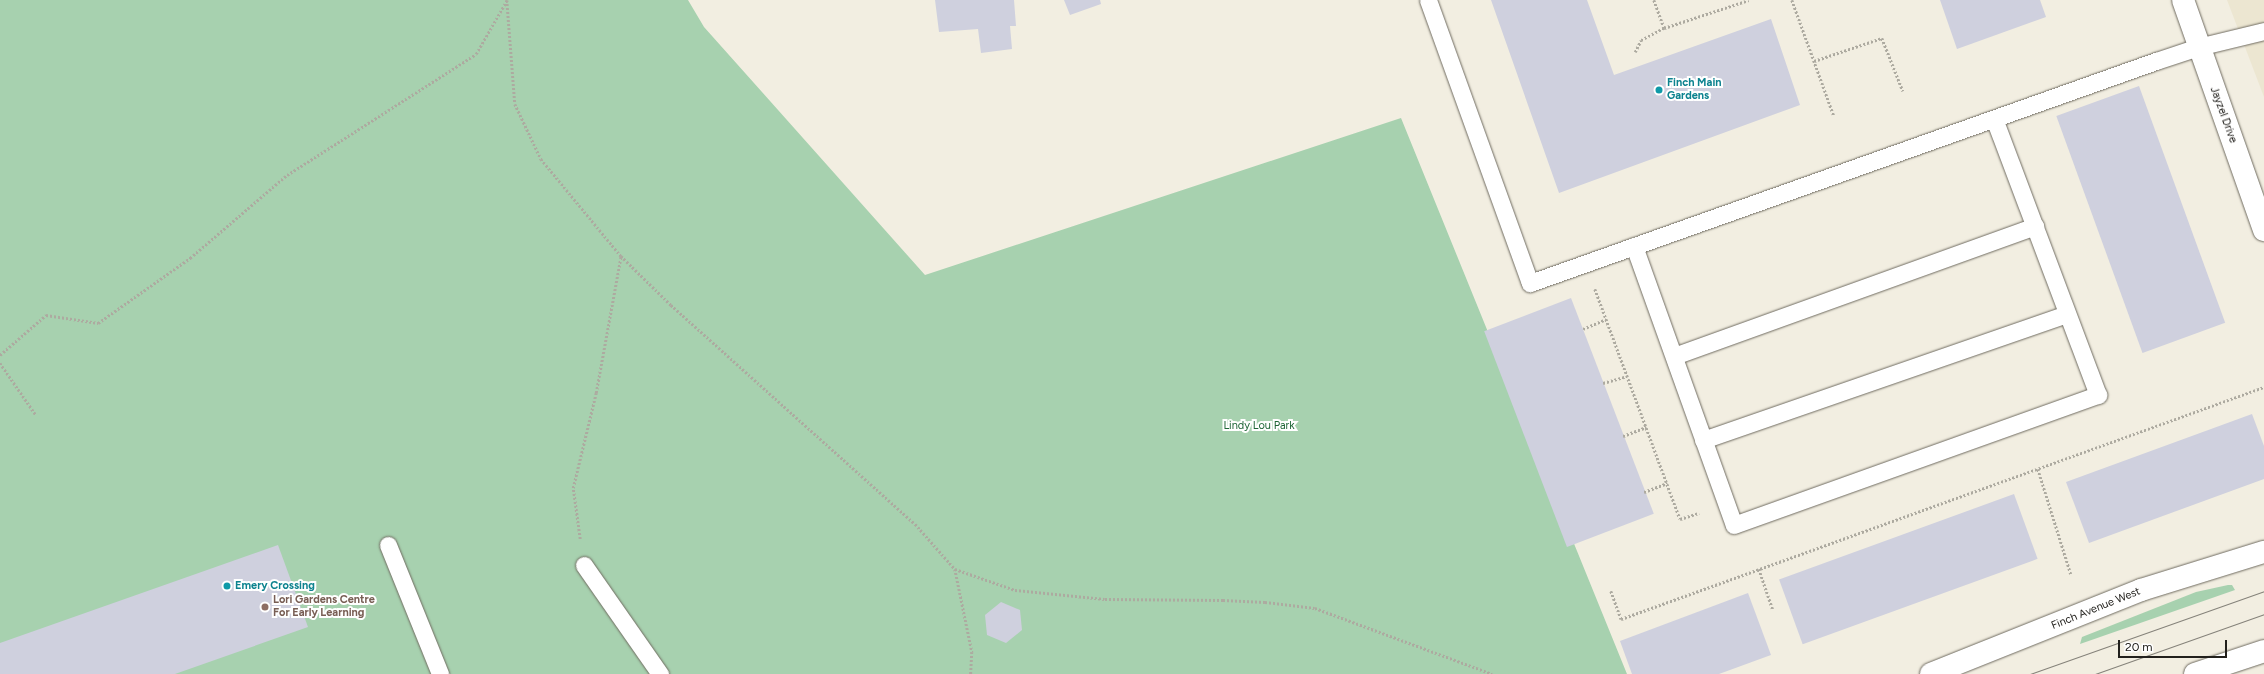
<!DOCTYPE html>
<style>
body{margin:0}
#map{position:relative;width:2264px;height:674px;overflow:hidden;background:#f2eee1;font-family:Figtree,sans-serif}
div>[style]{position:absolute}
.built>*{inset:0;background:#ece6d1}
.green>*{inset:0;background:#a7d1af}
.building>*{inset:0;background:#cfd0de;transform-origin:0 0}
.path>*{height:2.5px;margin-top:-1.25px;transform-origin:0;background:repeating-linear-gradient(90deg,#adaaa0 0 2px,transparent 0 4px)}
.roads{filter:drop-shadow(0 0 1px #6f6b60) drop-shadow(0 0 1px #6f6b60)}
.lane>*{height:17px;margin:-8.5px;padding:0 8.5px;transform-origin:8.5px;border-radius:8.5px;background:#fff}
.street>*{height:22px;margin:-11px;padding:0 11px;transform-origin:11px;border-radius:11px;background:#fff}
.secondary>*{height:22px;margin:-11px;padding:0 11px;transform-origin:11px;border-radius:11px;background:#fff}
.tram>*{height:1px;margin:-0.5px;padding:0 0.5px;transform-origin:0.5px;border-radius:0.5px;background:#85827a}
.dots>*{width:11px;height:11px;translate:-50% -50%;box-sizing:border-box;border:2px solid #fff;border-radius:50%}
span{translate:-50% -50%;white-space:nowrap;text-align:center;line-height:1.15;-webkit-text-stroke:4px #fff;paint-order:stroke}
.culture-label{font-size:11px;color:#0d838f;font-weight:700}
.left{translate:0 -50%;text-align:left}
.street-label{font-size:11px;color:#22201c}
.park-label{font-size:11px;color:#1e6536}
.education-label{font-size:11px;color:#785e54;font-weight:700}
.scale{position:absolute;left:2118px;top:640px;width:109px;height:18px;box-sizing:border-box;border:2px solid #22201c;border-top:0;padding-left:5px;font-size:12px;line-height:14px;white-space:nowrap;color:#22201c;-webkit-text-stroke:3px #fff;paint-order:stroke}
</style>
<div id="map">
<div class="built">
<div style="clip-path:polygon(2227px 0,2264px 0,2264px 97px)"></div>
</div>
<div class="green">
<div style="clip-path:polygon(0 0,688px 0,704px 27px,925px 275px,1401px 118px,1627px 674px,0 674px)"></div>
<div style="clip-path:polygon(2228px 585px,2232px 585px,2235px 590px,2080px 644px,2082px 637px,2196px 592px)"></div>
</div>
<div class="building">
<div style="clip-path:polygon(935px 0,1014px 0,1016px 26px,1010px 26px,1012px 49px,981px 53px,978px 29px,939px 32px)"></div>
<div style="clip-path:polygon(1064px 0,1100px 0,1101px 4px,1070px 15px)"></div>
<div style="clip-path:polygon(1491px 0,1587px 0,1614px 75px,1771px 19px,1800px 105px,1559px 193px)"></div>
<div style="clip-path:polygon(1940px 0,2040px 0,2046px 17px,1957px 49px)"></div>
<div style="left:2139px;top:86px;width:252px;height:88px;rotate:70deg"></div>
<div style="left:1571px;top:298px;width:231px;height:93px;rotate:69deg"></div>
<div style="clip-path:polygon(2252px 414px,2264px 446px,2264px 479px,2089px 543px,2066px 482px)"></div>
<div style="left:2014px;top:494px;width:69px;height:250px;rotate:70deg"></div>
<div style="clip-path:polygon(278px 545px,308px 627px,175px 674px,0 674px,0 643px)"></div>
<div style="clip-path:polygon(1748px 593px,1771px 655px,1719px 674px,1632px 674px,1620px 641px)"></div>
<div style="clip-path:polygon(1001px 602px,1020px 610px,1022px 630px,1006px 643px,987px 635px,985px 615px)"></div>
</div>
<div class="path">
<div style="left:507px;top:0;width:104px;rotate:85.6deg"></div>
<div style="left:515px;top:104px;width:61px;rotate:64.7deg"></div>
<div style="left:541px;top:159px;width:126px;rotate:50.5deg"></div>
<div style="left:621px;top:256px;width:70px;rotate:44.4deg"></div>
<div style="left:671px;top:305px;width:332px;rotate:41.9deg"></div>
<div style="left:918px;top:527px;width:56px;rotate:48.6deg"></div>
<div style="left:955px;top:569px;width:64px;rotate:19.3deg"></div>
<div style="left:1015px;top:590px;width:90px;rotate:5.7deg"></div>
<div style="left:1105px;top:599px;width:118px;rotate:0.5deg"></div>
<div style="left:1223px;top:600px;width:42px;rotate:2.7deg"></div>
<div style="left:1265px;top:602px;width:50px;rotate:6.8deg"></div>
<div style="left:1315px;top:608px;width:189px;rotate:20.4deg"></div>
<div style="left:1654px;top:0;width:30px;rotate:70deg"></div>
<div style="left:1792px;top:0;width:123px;rotate:70.1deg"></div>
<div style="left:1635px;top:52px;width:13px;rotate:-63deg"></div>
<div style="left:1641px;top:40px;width:26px;rotate:-28deg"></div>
<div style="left:1664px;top:28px;width:89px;rotate:-18.2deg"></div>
<div style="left:1814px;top:61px;width:72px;rotate:-18.7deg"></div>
<div style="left:1882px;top:38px;width:57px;rotate:68.4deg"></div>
<div style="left:1595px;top:289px;width:245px;rotate:69.7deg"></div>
<div style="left:1680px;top:519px;width:20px;rotate:-18deg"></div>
<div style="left:1583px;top:329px;width:25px;rotate:-23deg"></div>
<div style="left:0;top:355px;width:61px;rotate:-41deg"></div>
<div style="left:46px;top:315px;width:53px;rotate:8.7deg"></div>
<div style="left:98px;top:323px;width:113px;rotate:-35.2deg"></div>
<div style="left:190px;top:258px;width:128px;rotate:-40.6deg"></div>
<div style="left:287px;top:175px;width:224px;rotate:-32.6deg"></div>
<div style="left:476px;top:54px;width:62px;rotate:-60.1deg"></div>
<div style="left:0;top:363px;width:63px;rotate:55.3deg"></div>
<div style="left:1603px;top:383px;width:25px;rotate:-16deg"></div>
<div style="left:1623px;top:436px;width:25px;rotate:-21deg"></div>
<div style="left:2038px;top:469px;width:110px;rotate:72.6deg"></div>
<div style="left:1644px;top:492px;width:25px;rotate:-21deg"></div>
<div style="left:580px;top:539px;width:51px;rotate:-97.8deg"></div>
<div style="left:573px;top:488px;width:98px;rotate:-76.4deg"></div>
<div style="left:596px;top:393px;width:139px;rotate:-79.7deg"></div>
<div style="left:955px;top:569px;width:85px;rotate:78.4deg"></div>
<div style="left:972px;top:652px;width:22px;rotate:93deg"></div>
<div style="left:1759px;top:569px;width:43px;rotate:71.1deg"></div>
<div style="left:1611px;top:591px;width:30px;rotate:70deg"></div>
<div style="left:1621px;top:619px;width:684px;rotate:-19.84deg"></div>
</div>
<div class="roads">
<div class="lane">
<div style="left:1428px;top:0;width:301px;rotate:70.2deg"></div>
<div style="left:1530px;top:283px;width:664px;rotate:-19.53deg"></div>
<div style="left:2156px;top:61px;width:44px;rotate:-18.4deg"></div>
<div style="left:2198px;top:47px;width:68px;rotate:-13.6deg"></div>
<div style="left:1634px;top:246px;width:296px;rotate:70.3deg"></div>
<div style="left:1734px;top:525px;width:387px;rotate:-19.7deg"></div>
<div style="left:2098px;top:395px;width:295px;rotate:-110.6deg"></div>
<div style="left:1674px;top:356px;width:384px;rotate:-19.8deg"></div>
<div style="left:1703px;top:440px;width:385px;rotate:-19.1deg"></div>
<div style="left:388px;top:545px;width:139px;rotate:68deg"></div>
<div style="left:584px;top:565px;width:133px;rotate:55.1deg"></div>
</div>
<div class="street">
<div style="left:2183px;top:0;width:244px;rotate:70.6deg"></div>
</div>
<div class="secondary">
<div style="left:1931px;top:674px;width:226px;rotate:-21.8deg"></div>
<div style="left:2141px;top:590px;width:129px;rotate:-17.2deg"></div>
<div style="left:2195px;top:674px;width:73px;rotate:-18.4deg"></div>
</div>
</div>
<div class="tram">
<div style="left:2030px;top:674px;width:248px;rotate:-19.5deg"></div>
<div style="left:2095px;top:674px;width:179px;rotate:-19.5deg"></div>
</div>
<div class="dots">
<div style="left:1659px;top:90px;background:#0f9aa8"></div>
<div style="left:227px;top:586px;background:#0f9aa8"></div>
<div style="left:265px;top:607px;background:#8d6e63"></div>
</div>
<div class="culture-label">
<span class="left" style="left:1667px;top:90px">Finch Main<br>Gardens</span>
<span class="left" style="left:235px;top:586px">Emery Crossing</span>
</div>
<div class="street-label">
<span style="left:2223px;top:115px;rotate:70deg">Jayzel Drive</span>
<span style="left:2096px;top:609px;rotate:-22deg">Finch Avenue West</span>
</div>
<div class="park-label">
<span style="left:1259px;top:426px">Lindy Lou Park</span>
</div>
<div class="education-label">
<span class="left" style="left:273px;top:607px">Lori Gardens Centre<br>For Early Learning</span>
</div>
<div class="scale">20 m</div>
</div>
